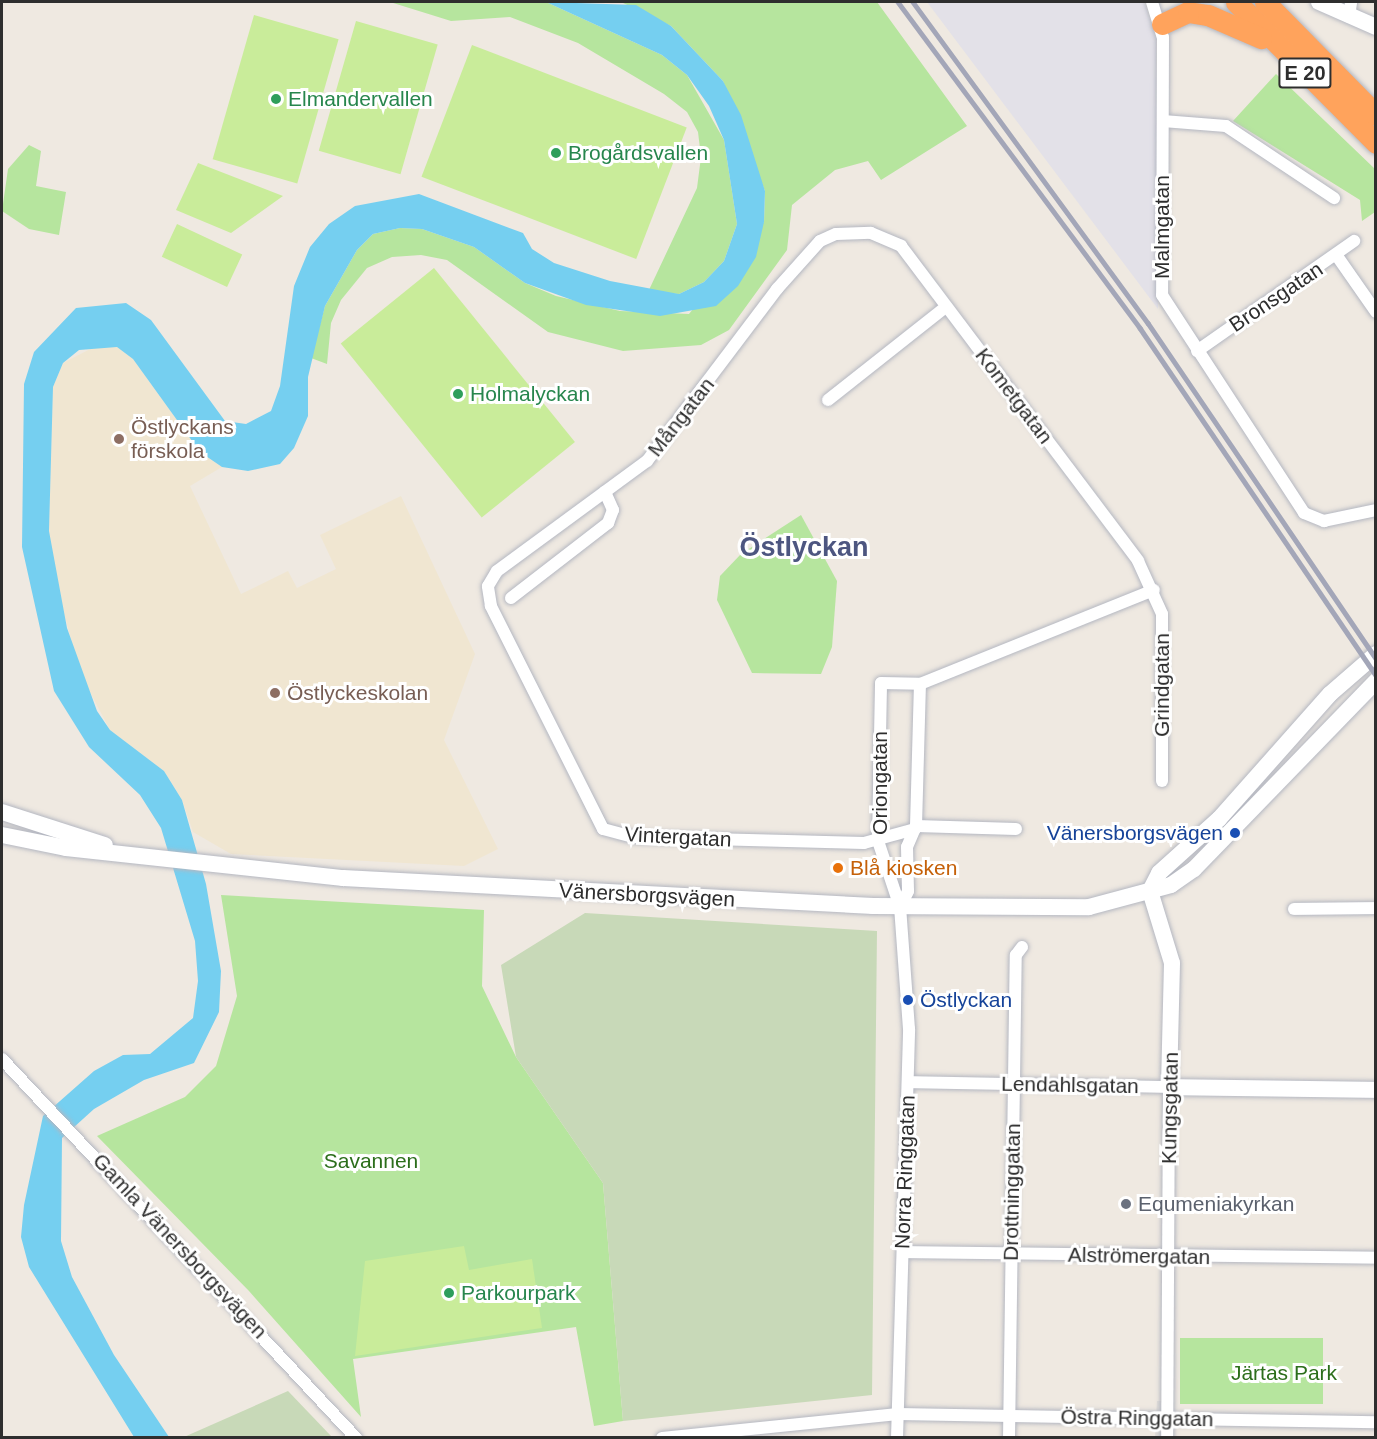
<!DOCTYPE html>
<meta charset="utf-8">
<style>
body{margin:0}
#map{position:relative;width:1377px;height:1439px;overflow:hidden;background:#efe9e1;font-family:Helvetica,sans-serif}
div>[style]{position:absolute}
.industrial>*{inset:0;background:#e3e1e8}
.education>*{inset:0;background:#f0e6d1}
.green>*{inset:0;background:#b6e59e;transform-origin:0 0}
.cemetery>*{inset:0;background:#c8d9b8}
.pitch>*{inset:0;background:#c9ec9a;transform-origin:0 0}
.plaza>*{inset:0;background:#dfdcd8}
.water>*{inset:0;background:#75cff0}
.roads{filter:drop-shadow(0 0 2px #b4b7c1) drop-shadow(0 0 2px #b4b7c1)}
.street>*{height:12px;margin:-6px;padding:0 6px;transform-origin:6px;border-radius:6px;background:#fff}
.secondary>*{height:16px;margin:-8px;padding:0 8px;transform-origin:8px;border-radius:8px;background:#fff}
.highway>*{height:21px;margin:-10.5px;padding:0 10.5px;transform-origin:10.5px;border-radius:10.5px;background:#ffa35c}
.rail>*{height:4.5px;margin:-2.25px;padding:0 2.25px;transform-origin:2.25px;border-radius:2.25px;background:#a3a6b8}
.dots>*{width:16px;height:16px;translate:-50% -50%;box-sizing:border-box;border:3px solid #fff;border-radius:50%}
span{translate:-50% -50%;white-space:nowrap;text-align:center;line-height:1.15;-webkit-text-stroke:6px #fff;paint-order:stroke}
.shield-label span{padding:2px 4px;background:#fff;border:2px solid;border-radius:4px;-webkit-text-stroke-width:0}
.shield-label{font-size:20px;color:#2e2e2e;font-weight:700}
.leisure-label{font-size:21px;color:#27864d}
.left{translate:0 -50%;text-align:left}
.street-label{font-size:21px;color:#2e2e2e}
.education-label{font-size:21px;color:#785e54}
.transit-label{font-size:21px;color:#164399}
.right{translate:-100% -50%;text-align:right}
.food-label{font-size:21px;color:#c56008}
.park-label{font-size:21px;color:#2c6e1b}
.worship-label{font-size:21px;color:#5b616d}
.district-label{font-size:27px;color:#4d5680;font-weight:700}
.frame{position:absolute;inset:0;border:3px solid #2e2e2e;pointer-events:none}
</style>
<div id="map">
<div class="industrial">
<div style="clip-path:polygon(927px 2px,1144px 2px,1156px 37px,1158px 309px)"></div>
</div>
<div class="education">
<div style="clip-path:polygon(96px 346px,117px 347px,133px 359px,200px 452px,222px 467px,190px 486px,241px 594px,288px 571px,297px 588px,336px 569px,320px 535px,401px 496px,475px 654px,444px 740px,498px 849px,464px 866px,231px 854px,193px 832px,182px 800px,164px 771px,110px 730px,81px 675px,55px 581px,49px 531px,53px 387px,63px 363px)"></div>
</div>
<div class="green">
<div style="clip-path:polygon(390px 2px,546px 2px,662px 55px,687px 75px,724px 140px,737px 224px,724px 261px,704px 282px,679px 294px,648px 292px,697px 188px,701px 157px,698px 132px,687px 112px,664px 94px,578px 43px,510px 17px,451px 21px)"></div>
<div style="clip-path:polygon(621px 2px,877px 2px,967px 126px,881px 180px,868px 161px,835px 170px,792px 205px,787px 250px,729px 330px,701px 345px,623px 351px,548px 332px,447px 260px,421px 255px,392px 257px,367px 268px,341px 300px,331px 323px,327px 364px,311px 358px,325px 306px,357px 250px,373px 234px,400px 228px,422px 229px,474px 247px,525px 283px,556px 296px,620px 311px,689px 314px,764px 222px,765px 191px,723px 81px,671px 26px)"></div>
<div style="clip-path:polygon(1276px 74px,1375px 169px,1375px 212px,1362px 221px,1360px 200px,1233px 121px)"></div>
<div style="clip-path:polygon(29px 145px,41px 151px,36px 186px,66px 192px,59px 235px,29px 229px,2px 211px,8px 169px)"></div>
<div style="clip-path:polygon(801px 515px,837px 581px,832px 647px,821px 674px,752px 673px,717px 600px,720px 576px,741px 554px)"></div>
<div style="clip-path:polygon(221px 895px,484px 910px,482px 986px,516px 1057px,603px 1183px,623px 1421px,594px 1426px,576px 1327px,353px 1359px,361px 1417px,249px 1291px,97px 1136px,185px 1097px,216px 1066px,237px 996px)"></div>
<div style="left:1180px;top:1338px;width:143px;height:66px"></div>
</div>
<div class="cemetery">
<div style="clip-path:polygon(585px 913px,877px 931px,872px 1395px,623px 1421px,603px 1183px,516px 1057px,501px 965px)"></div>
<div style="clip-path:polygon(288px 1391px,332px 1437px,184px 1437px)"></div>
</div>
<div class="pitch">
<div style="left:254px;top:15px;width:88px;height:150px;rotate:16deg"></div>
<div style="left:356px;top:21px;width:85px;height:135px;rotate:16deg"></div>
<div style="left:472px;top:45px;width:230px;height:141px;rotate:21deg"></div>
<div style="clip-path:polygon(198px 163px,283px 196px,231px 233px,176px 210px)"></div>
<div style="left:177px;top:224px;width:72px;height:36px;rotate:25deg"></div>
<div style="left:434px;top:268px;width:224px;height:120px;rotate:51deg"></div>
<div style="clip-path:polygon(464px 1246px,469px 1270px,532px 1259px,542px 1328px,355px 1356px,365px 1261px)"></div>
</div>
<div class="plaza">
<div style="clip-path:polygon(1157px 1401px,1173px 1401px,1174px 1437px,1155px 1438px)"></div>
</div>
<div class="water">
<div style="clip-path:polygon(546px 2px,636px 5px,671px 26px,723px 81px,741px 115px,765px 191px,764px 222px,756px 257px,738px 286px,716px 306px,660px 316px,586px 305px,525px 283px,474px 247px,422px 229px,400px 228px,373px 234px,357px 250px,325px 306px,308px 377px,308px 416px,294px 448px,280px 464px,248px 471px,222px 467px,200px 452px,133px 359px,117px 347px,79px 350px,63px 363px,53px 387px,49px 531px,67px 628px,97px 711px,110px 730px,164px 771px,182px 800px,206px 884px,221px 971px,219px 1012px,194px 1063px,144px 1080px,94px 1109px,62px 1138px,61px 1241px,72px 1277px,114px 1355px,169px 1437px,134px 1437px,29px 1267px,21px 1237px,24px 1205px,43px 1116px,94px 1071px,123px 1055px,150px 1054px,193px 1018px,198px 981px,195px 941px,161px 828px,140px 795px,89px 747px,54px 691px,22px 547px,24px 384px,34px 352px,76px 308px,126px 303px,151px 320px,225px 421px,246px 424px,271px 411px,280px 386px,294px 286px,310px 247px,329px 224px,355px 206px,419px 194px,523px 233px,532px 249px,554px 263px,610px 281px,679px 294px,704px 282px,724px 261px,737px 224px,724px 140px,709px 106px,687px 75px,662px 55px)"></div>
</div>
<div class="roads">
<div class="street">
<div style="left:1152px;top:2px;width:37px;rotate:73deg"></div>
<div style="left:1163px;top:37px;width:258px;rotate:90.2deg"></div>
<div style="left:1162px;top:295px;width:260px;rotate:56.9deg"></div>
<div style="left:1304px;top:513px;width:22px;rotate:22deg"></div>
<div style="left:1324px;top:521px;width:53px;rotate:-11.9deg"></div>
<div style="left:1349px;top:17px;width:15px;rotate:-82deg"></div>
<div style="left:1163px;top:121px;width:63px;rotate:4.5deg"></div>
<div style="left:1226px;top:126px;width:130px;rotate:33.7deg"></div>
<div style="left:1337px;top:256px;width:68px;rotate:55.1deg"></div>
<div style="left:1197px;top:351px;width:192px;rotate:-35deg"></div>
<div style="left:828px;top:400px;width:145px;rotate:-38.3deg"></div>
<div style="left:511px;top:598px;width:123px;rotate:-37.7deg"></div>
<div style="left:608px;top:523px;width:14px;rotate:-69deg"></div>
<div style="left:613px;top:510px;width:20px;rotate:-114deg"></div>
<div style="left:916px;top:826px;width:100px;rotate:1.7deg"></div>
<div style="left:915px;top:829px;width:53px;rotate:164.6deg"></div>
<div style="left:864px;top:843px;width:231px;rotate:-178.5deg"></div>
<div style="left:633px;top:837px;width:31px;rotate:-165deg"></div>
<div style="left:603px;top:829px;width:250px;rotate:-116.7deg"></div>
<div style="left:491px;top:606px;width:20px;rotate:-99deg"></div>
<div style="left:488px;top:586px;width:17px;rotate:-59deg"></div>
<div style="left:497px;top:571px;width:186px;rotate:-36.3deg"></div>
<div style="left:647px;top:461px;width:216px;rotate:-52.9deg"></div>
<div style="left:777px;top:289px;width:64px;rotate:-48.1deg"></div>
<div style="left:820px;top:241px;width:17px;rotate:-24deg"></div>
<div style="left:836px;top:234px;width:35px;rotate:-2deg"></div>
<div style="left:871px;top:233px;width:33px;rotate:23deg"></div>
<div style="left:901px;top:246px;width:394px;rotate:53deg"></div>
<div style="left:1138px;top:561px;width:58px;rotate:65.6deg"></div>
<div style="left:1162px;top:614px;width:167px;rotate:90deg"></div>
<div style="left:900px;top:907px;width:18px;rotate:-63deg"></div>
<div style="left:908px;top:891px;width:44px;rotate:-91.3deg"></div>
<div style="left:907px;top:847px;width:23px;rotate:-67deg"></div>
<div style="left:916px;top:826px;width:142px;rotate:-88.4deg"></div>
<div style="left:1294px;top:909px;width:82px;rotate:-0.7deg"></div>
<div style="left:2px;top:1059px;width:519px;rotate:46.95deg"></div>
<div style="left:908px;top:1082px;width:261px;rotate:1.1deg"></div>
<div style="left:1169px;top:1087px;width:351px;rotate:90.3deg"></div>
<div style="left:903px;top:1252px;width:473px;rotate:0.7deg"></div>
<div style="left:662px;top:1438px;width:237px;rotate:-5.8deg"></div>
<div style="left:898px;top:1414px;width:478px;rotate:1deg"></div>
<div style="left:897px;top:1438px;width:409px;rotate:-88.3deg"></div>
<div style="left:909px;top:1029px;width:122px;rotate:-94.2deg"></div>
<div style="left:900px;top:907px;width:70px;rotate:-108.4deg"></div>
<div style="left:878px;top:841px;width:158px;rotate:-88.9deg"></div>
<div style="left:881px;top:683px;width:39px;rotate:1deg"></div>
<div style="left:920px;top:684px;width:252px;rotate:-21.9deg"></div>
<div style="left:1009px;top:1438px;width:483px;rotate:-89.2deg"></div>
<div style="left:1016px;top:955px;width:10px;rotate:-53deg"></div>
</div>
<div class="secondary">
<div style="left:1319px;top:2px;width:62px;rotate:23.7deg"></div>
<div style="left:2px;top:812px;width:108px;rotate:17.8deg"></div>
<div style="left:2px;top:835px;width:65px;rotate:11.5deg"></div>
<div style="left:66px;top:848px;width:279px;rotate:6.2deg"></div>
<div style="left:343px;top:878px;width:531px;rotate:3.02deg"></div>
<div style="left:873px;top:906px;width:216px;rotate:0.3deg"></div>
<div style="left:1089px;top:907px;width:85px;rotate:-15deg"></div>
<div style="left:1171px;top:885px;width:28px;rotate:-35deg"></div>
<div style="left:1194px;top:869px;width:262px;rotate:-45.9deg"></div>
<div style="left:1150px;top:891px;width:75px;rotate:73deg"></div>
<div style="left:1172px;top:963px;width:124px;rotate:91.4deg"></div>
<div style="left:1169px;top:1087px;width:207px;rotate:0.8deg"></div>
<div style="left:1150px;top:891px;width:20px;rotate:-63deg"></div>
<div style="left:1159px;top:873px;width:81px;rotate:-42deg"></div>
<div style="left:1219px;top:819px;width:167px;rotate:-48.4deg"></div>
<div style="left:1330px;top:694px;width:61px;rotate:-41deg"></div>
</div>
<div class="highway">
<div style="left:1236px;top:2px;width:199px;rotate:45.2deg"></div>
<div style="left:1265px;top:2px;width:158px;rotate:45.5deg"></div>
<div style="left:1162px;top:24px;width:29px;rotate:-25deg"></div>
<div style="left:1188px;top:12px;width:20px;rotate:9deg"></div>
<div style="left:1208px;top:15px;width:58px;rotate:23.5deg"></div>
</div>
</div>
<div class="rail">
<div style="left:898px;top:2px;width:406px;rotate:53.4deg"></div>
<div style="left:1140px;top:328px;width:420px;rotate:55.8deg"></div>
<div style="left:913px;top:2px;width:398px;rotate:53.8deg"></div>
<div style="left:1148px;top:323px;width:405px;rotate:55.8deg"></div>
</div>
<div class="dots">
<div style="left:276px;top:99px;background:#2e9e5b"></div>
<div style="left:556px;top:153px;background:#2e9e5b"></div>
<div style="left:458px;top:394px;background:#2e9e5b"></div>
<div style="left:119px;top:439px;background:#8d6e63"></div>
<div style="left:275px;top:693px;background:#8d6e63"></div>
<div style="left:1235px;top:833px;background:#1a4fb4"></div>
<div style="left:838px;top:868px;background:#e8710a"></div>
<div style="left:908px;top:1000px;background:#1a4fb4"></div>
<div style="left:1126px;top:1204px;background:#6b7280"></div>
<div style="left:449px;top:1293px;background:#2e9e5b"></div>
</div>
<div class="shield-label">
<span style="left:1305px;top:73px">E 20</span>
</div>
<div class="leisure-label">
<span class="left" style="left:288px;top:99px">Elmandervallen</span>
<span class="left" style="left:568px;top:153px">Brogårdsvallen</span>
<span class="left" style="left:470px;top:394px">Holmalyckan</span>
<span class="left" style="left:461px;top:1293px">Parkourpark</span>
</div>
<div class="street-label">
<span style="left:1162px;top:227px;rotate:-90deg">Malmgatan</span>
<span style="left:1276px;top:297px;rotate:-34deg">Bronsgatan</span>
<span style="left:1014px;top:396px;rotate:53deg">Kometgatan</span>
<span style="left:681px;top:417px;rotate:-52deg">Mångatan</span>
<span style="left:1162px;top:685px;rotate:-90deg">Grindgatan</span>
<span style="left:880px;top:783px;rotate:-90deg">Oriongatan</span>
<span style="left:678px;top:837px;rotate:3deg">Vintergatan</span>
<span style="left:647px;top:895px;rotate:3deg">Vänersborgsvägen</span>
<span style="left:1070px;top:1085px;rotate:1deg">Lendahlsgatan</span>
<span style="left:1170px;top:1108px;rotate:-89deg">Kungsgatan</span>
<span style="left:905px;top:1172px;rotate:-88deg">Norra Ringgatan</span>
<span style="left:1012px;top:1192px;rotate:-89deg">Drottninggatan</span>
<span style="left:180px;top:1246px;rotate:47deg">Gamla Vänersborgsvägen</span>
<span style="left:1139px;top:1256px;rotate:1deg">Alströmergatan</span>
<span style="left:1137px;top:1418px;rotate:1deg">Östra Ringgatan</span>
</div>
<div class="education-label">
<span class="left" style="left:131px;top:439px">Östlyckans<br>förskola</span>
<span class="left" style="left:287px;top:693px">Östlyckeskolan</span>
</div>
<div class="transit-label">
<span class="right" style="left:1223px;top:833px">Vänersborgsvägen</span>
<span class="left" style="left:920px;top:1000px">Östlyckan</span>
</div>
<div class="food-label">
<span class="left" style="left:850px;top:868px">Blå kiosken</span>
</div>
<div class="park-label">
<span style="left:371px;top:1161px">Savannen</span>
<span style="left:1284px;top:1373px">Järtas Park</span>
</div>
<div class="worship-label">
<span class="left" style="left:1138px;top:1204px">Equmeniakyrkan</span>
</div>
<div class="district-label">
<span style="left:804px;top:548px">Östlyckan</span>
</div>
<div class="frame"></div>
</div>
